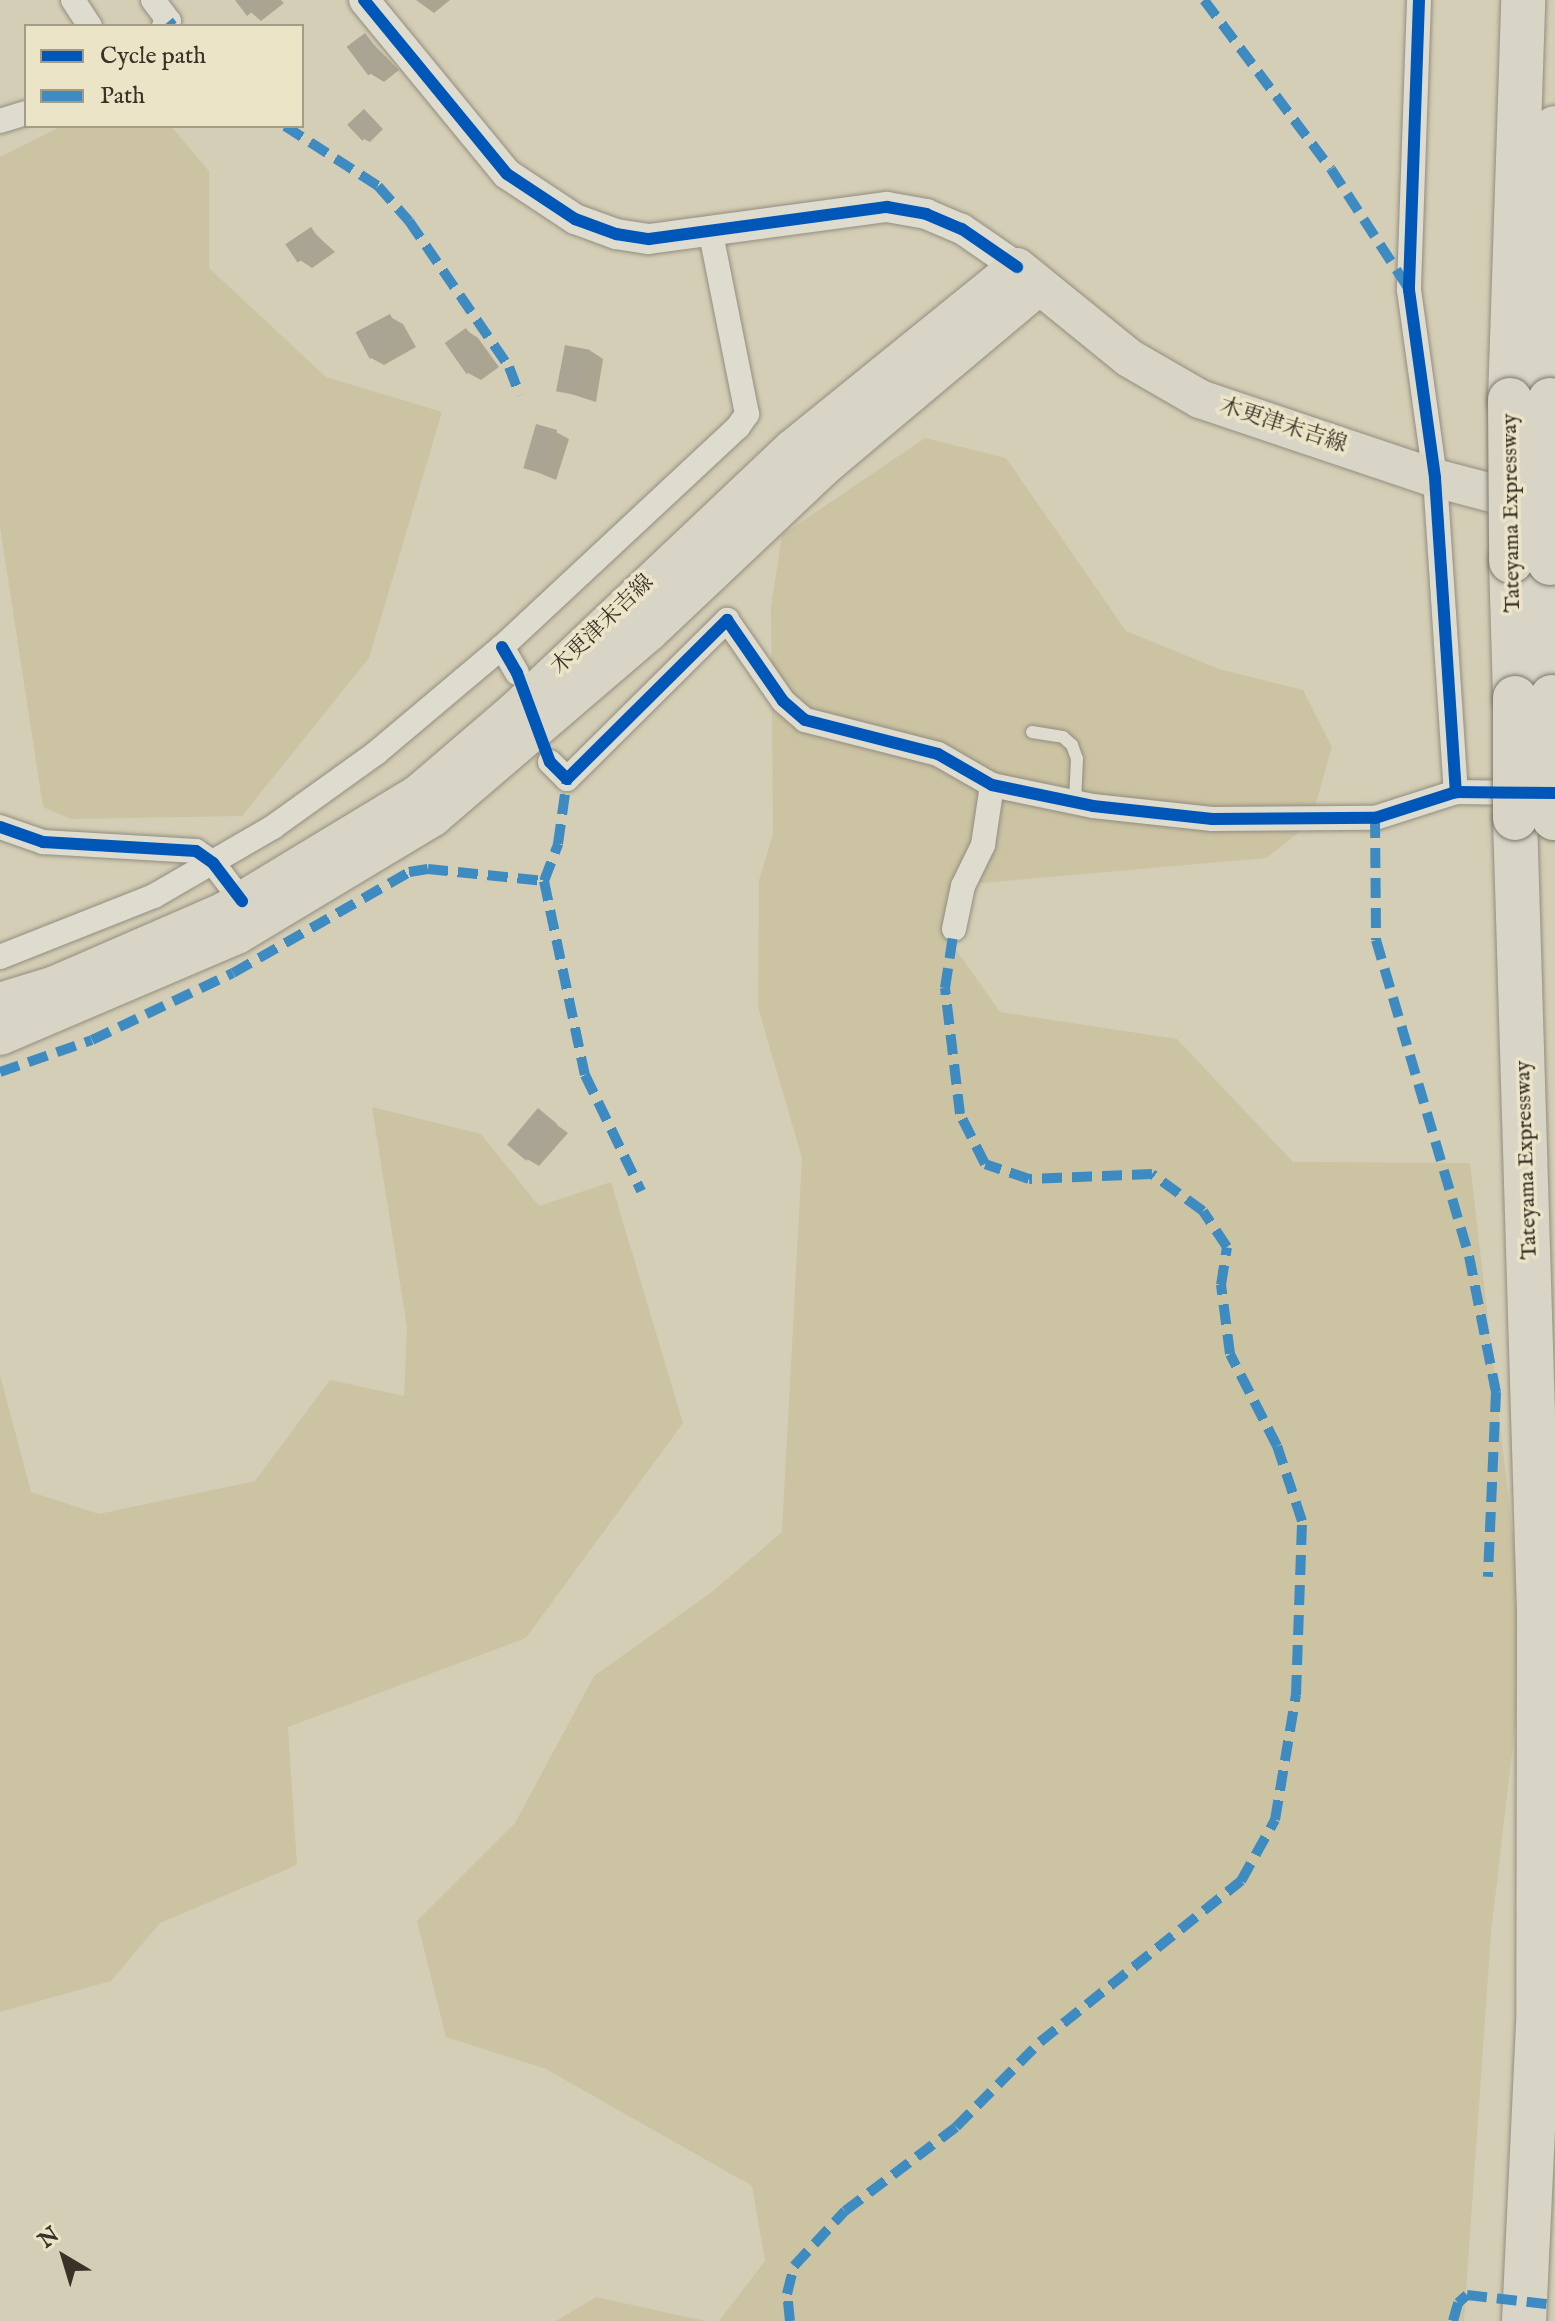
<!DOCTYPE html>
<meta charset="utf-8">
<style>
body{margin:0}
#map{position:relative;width:1555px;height:2321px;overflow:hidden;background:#d5ceb6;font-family:"IM FELL English","Noto Serif JP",serif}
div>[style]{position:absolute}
.green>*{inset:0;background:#ccc3a3}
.shadow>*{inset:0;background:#0003}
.building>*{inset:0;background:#a9a493;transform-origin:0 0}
.roads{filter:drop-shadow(0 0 2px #928d7e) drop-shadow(0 0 2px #928d7e)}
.service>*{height:12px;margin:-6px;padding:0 6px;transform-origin:6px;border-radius:6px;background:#dedbcf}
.minor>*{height:24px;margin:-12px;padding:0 12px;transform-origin:12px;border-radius:12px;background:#dedbcf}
.tertiary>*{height:30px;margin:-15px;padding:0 15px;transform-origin:15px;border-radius:15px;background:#dedbcf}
.primary>*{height:38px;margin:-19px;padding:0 19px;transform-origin:19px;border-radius:19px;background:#d8d5c7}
.motorway>*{height:44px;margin:-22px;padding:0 22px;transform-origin:22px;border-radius:22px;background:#d8d5c7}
.bridges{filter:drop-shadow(0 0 2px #7c786b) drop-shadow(0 0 2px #7c786b)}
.motorway-bridge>*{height:44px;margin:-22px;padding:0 22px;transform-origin:22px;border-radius:22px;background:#d8d5c7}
.quiet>*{height:10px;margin-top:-5px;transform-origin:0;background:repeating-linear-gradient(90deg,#3e8bc2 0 20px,transparent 0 30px)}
.cycleway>*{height:12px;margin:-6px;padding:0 6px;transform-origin:6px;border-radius:6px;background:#0057b8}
span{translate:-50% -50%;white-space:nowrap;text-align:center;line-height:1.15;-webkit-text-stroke:7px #ece4c7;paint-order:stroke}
.street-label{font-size:22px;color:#3a3128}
.legend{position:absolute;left:24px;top:24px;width:280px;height:104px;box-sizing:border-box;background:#ece4c7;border:2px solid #a59c87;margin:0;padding:10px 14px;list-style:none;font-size:24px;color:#3a3128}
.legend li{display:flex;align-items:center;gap:16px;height:40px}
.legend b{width:40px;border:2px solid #a59c87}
.north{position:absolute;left:24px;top:2217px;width:80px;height:80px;-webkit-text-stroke:6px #ece4c7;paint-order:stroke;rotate:322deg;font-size:22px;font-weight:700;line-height:32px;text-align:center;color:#3a3128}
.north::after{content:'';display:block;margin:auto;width:28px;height:36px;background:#3a3128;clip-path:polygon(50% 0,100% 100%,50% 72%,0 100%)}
</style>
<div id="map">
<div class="green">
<div style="clip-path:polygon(62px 126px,171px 126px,209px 171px,209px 268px,326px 377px,442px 412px,369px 658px,242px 816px,71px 819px,43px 807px,0 527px,0 157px)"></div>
<div style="clip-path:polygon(925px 438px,1006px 458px,1126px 631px,1219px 669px,1303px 690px,1332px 747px,1310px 824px,1266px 858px,971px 884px,943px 931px,1000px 1012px,1177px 1039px,1293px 1162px,1470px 1163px,1525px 1642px,1491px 1933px,1464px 2321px,719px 2321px,765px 2261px,752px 2186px,546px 2069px,446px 2037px,417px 1921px,515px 1823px,594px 1676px,713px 1591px,782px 1532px,802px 1158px,758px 1007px,759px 880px,773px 834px,771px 607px,782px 535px)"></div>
<div style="clip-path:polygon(372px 1107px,481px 1134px,539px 1206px,611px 1182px,683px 1423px,526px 1638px,288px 1727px,297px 1865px,160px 1923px,111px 1981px,0 2012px,0 1375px,31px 1492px,99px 1514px,255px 1481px,330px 1380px,404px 1396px,407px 1327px)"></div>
<div style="clip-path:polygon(596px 2297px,705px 2321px,556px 2321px)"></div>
</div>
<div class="shadow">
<div style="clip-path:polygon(237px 0,281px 0,284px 3px,261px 21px)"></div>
<div style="clip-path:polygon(416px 0,450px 0,434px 13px)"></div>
<div style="clip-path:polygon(365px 36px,399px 70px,384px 82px,371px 74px)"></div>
<div style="clip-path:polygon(369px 115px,383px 129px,370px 142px,364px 139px)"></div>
<div style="clip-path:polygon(311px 230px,335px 252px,312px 268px,300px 260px)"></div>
<div style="clip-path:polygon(390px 317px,403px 324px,416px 347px,384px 365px,371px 358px)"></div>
<div style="clip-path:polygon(466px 330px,478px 338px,499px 367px,481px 380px,468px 373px)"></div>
<div style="clip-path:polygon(591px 351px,603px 359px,596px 402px,559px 390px)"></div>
<div style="clip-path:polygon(556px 432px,569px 439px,556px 480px,525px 467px)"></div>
<div style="clip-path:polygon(538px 1111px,568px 1133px,539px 1166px,527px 1159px)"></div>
</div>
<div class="building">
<div style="clip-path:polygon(235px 0,267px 0,247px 16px)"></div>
<div style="left:365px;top:33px;width:36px;height:23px;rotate:53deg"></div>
<div style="left:364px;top:109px;width:22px;height:23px;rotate:47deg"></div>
<div style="left:311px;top:227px;width:22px;height:31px;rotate:56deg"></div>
<div style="left:390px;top:314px;width:30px;height:39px;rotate:62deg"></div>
<div style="left:466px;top:328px;width:38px;height:26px;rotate:55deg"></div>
<div style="left:565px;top:345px;width:26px;height:47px;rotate:11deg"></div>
<div style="left:536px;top:424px;width:22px;height:46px;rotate:16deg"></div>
<div style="left:538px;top:1108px;width:25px;height:48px;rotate:40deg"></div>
</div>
<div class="roads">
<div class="service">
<div style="left:1032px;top:732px;width:31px;rotate:9deg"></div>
<div style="left:1063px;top:737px;width:12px;rotate:42deg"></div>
<div style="left:1072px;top:745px;width:15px;rotate:70deg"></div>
<div style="left:1077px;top:759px;width:43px;rotate:92.7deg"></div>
</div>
<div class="minor">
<div style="left:73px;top:0;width:31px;rotate:57deg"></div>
<div style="left:153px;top:0;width:26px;rotate:53deg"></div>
<div style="left:169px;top:21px;width:7px;rotate:135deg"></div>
<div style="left:1419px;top:0;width:290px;rotate:92deg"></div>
<div style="left:1409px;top:290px;width:190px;rotate:82.1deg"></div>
<div style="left:1435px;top:478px;width:315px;rotate:86.2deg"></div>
<div style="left:0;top:121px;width:27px;rotate:-17deg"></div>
<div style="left:502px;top:647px;width:30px;rotate:60deg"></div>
<div style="left:550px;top:762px;width:24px;rotate:45deg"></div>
<div style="left:567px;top:779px;width:226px;rotate:-44.8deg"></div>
<div style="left:727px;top:620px;width:98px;rotate:55.3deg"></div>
<div style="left:783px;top:701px;width:29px;rotate:41deg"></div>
<div style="left:805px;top:720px;width:137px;rotate:14.3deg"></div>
<div style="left:938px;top:754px;width:62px;rotate:29.9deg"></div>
<div style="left:992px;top:785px;width:103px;rotate:11.7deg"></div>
<div style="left:1093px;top:806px;width:120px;rotate:6.2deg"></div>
<div style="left:1212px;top:819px;width:163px;rotate:-0.4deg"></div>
<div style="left:1375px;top:818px;width:85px;rotate:-17.8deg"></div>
<div style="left:1456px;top:792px;width:69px;rotate:0.8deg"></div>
<div style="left:0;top:827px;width:46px;rotate:19.2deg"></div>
<div style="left:43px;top:842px;width:153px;rotate:3.4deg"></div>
<div style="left:196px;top:851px;width:21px;rotate:35deg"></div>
<div style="left:213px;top:863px;width:48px;rotate:52.7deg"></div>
<div style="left:954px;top:929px;width:44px;rotate:-78.2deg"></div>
<div style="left:963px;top:886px;width:46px;rotate:-64deg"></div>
<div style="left:983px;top:845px;width:61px;rotate:-81.5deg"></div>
<div style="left:0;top:957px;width:166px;rotate:-21.6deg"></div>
<div style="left:154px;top:896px;width:138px;rotate:-30.1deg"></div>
<div style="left:273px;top:827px;width:127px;rotate:-35.7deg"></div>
<div style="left:376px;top:753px;width:165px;rotate:-40.1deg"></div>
<div style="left:502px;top:647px;width:323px;rotate:-43deg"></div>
<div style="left:738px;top:427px;width:16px;rotate:-55deg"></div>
<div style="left:747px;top:414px;width:184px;rotate:-101.3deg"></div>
</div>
<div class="tertiary">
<div style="left:364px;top:0;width:225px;rotate:50.6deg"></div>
<div style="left:507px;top:174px;width:82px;rotate:33.5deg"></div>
<div style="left:575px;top:219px;width:44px;rotate:20.1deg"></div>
<div style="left:616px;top:234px;width:33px;rotate:9deg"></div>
<div style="left:649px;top:239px;width:240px;rotate:-7.7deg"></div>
<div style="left:887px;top:207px;width:40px;rotate:10deg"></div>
<div style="left:926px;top:214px;width:39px;rotate:23deg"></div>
<div style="left:962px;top:229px;width:67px;rotate:34.6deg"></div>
</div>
<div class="primary">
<div style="left:0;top:1002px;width:58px;rotate:-17.2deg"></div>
<div style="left:55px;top:985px;width:185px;rotate:-23.5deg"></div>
<div style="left:225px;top:911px;width:226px;rotate:-31.2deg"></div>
<div style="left:418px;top:794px;width:128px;rotate:-40.6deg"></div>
<div style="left:515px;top:711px;width:381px;rotate:-43.4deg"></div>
<div style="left:792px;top:449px;width:289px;rotate:-39deg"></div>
<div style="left:1017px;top:267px;width:144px;rotate:39.1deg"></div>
<div style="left:1129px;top:358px;width:82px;rotate:30deg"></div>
<div style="left:1200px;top:399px;width:248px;rotate:18.6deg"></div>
<div style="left:1435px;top:478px;width:106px;rotate:14.8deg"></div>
<div style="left:0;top:1036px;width:258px;rotate:-23.1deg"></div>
<div style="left:237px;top:935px;width:229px;rotate:-31deg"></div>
<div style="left:433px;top:817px;width:284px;rotate:-40.6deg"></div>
<div style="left:649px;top:632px;width:246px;rotate:-43.4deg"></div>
<div style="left:828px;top:463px;width:274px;rotate:-40deg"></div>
</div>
<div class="motorway">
<div style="left:1510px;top:400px;width:400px;rotate:-88.1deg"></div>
<div style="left:1550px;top:400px;width:272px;rotate:-88.9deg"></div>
<div style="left:1511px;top:561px;width:137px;rotate:88.3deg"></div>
<div style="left:1550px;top:563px;width:134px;rotate:89.1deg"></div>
<div style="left:1515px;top:818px;width:795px;rotate:88.27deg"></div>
<div style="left:1539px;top:1613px;width:411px;rotate:90.1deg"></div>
<div style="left:1538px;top:2024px;width:297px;rotate:92.7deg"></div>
</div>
</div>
<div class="bridges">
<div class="motorway-bridge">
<div style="left:1510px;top:400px;width:161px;rotate:89.6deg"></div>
<div style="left:1550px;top:400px;width:163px;rotate:90deg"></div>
<div style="left:1552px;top:697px;width:121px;rotate:89.1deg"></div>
<div style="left:1515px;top:698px;width:120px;rotate:90deg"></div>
</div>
</div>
<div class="quiet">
<div style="left:1204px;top:0;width:211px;rotate:53.1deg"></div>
<div style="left:1331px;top:169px;width:140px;rotate:57deg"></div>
<div style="left:169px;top:21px;width:6px;rotate:51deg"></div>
<div style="left:285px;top:126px;width:111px;rotate:32.8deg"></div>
<div style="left:378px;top:186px;width:47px;rotate:48.5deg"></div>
<div style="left:409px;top:221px;width:177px;rotate:55.6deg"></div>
<div style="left:509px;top:367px;width:30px;rotate:69deg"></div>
<div style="left:1375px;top:818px;width:122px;rotate:89.5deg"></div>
<div style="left:1376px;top:940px;width:329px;rotate:73.6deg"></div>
<div style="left:1469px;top:1256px;width:139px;rotate:78.8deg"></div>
<div style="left:1496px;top:1392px;width:185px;rotate:92.5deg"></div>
<div style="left:544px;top:881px;width:198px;rotate:78.1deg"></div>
<div style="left:585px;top:1075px;width:129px;rotate:64.2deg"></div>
<div style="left:0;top:1072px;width:97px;rotate:-19.2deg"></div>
<div style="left:92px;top:1040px;width:156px;rotate:-25.4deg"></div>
<div style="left:233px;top:973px;width:203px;rotate:-29.8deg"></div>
<div style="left:409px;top:872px;width:19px;rotate:-9deg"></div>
<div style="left:428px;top:869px;width:117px;rotate:5.9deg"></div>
<div style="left:544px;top:881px;width:40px;rotate:-69deg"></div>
<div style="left:558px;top:844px;width:66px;rotate:-82.1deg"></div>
<div style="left:790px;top:2321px;width:27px;rotate:-96deg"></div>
<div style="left:787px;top:2294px;width:29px;rotate:-76deg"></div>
<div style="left:794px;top:2266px;width:75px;rotate:-47.2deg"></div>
<div style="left:845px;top:2211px;width:139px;rotate:-37.1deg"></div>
<div style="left:956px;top:2127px;width:120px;rotate:-45.3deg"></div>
<div style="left:1040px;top:2042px;width:258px;rotate:-38.7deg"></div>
<div style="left:1241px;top:1881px;width:70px;rotate:-60.9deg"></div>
<div style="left:1275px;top:1820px;width:127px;rotate:-80.5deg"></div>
<div style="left:1296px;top:1695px;width:174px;rotate:-88deg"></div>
<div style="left:1302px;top:1521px;width:79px;rotate:-108.4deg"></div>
<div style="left:1277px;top:1446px;width:103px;rotate:-117.1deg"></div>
<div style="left:1230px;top:1354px;width:70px;rotate:-97.4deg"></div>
<div style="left:1221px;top:1285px;width:38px;rotate:-81deg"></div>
<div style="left:1227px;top:1247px;width:43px;rotate:-123.7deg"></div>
<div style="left:1203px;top:1211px;width:63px;rotate:-144deg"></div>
<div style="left:1152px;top:1174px;width:123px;rotate:177.7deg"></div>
<div style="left:1029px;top:1179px;width:46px;rotate:-161.2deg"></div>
<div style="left:985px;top:1164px;width:56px;rotate:-116.6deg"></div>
<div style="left:960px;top:1114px;width:127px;rotate:-96.8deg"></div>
<div style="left:945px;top:988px;width:60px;rotate:-81.3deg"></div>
<div style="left:1453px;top:2321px;width:19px;rotate:-74deg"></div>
<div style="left:1458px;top:2303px;width:12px;rotate:-42deg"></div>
<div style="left:1467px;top:2295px;width:89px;rotate:6.5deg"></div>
</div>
<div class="cycleway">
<div style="left:364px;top:0;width:225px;rotate:50.6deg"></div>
<div style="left:507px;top:174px;width:82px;rotate:33.5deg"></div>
<div style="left:575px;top:219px;width:44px;rotate:20.1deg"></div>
<div style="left:616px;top:234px;width:33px;rotate:9deg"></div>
<div style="left:649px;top:239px;width:240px;rotate:-7.7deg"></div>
<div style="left:887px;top:207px;width:40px;rotate:10deg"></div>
<div style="left:926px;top:214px;width:39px;rotate:23deg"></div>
<div style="left:962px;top:229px;width:67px;rotate:34.6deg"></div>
<div style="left:1419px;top:0;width:290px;rotate:92deg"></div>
<div style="left:1409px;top:290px;width:190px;rotate:82.1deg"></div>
<div style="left:1435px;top:478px;width:315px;rotate:86.2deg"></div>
<div style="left:502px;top:647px;width:30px;rotate:60deg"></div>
<div style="left:517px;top:673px;width:95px;rotate:69.7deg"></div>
<div style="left:550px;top:762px;width:24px;rotate:45deg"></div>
<div style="left:567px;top:779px;width:226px;rotate:-44.8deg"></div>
<div style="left:727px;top:620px;width:98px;rotate:55.3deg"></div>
<div style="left:783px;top:701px;width:29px;rotate:41deg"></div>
<div style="left:805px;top:720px;width:137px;rotate:14.3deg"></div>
<div style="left:938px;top:754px;width:62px;rotate:29.9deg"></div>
<div style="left:992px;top:785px;width:103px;rotate:11.7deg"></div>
<div style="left:1093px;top:806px;width:120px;rotate:6.2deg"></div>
<div style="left:1212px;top:819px;width:163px;rotate:-0.4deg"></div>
<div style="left:1375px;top:818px;width:85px;rotate:-17.8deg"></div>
<div style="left:1456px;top:792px;width:99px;rotate:0.6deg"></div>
<div style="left:0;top:827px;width:46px;rotate:19.2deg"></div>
<div style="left:43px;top:842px;width:153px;rotate:3.4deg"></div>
<div style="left:196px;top:851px;width:21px;rotate:35deg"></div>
<div style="left:213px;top:863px;width:48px;rotate:52.7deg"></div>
</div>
<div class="street-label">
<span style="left:1283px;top:426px;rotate:18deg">木更津末吉線</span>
<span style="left:1512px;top:513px;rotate:-91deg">Tateyama Expressway</span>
<span style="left:603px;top:625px;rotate:-44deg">木更津末吉線</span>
<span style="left:1527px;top:1160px;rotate:-92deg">Tateyama Expressway</span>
</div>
<ul class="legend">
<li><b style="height:10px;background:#0057b8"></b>Cycle path</li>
<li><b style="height:10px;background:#3e8bc2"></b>Path</li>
</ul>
<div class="north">N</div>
</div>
